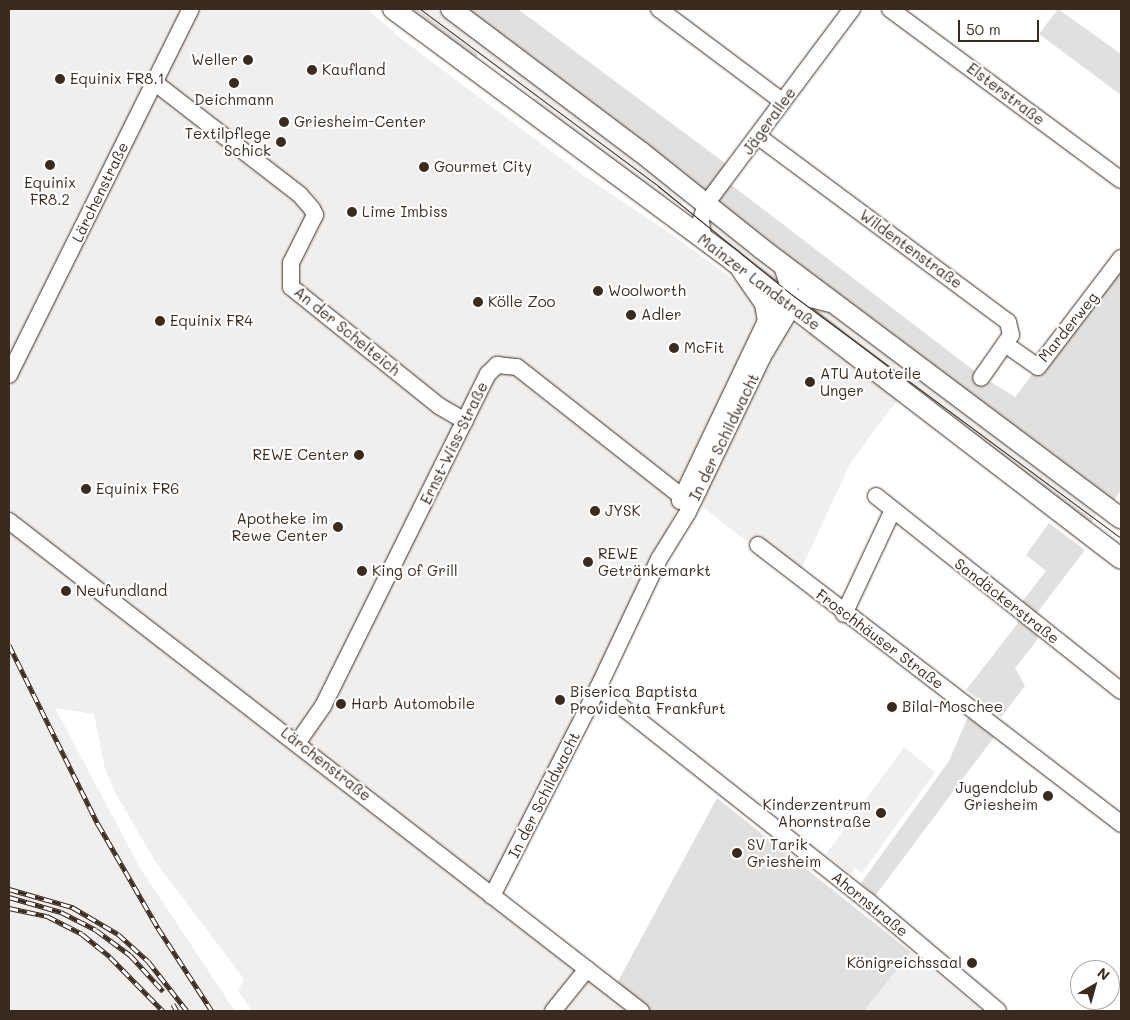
<!DOCTYPE html>
<meta charset="utf-8">
<style>
body{margin:0}
#map{position:relative;width:1130px;height:1020px;overflow:hidden;background:#fff;font-family:Mali,sans-serif}
div>[style]{position:absolute}
.built>*{inset:0;background:#f1efee;transform-origin:0 0}
.green>*{inset:0;background:#e2e0de}
.roads{filter:drop-shadow(0 0 1px #3b2a1e) drop-shadow(0 0 1px #3b2a1e)}
.minor>*{height:16px;margin:-8px;padding:0 8px;transform-origin:8px;border-radius:8px;background:#fff}
.major>*{height:20px;margin:-10px;padding:0 10px;transform-origin:10px;border-radius:10px;background:#fff}
.tram>*{height:1px;margin:-0.5px;padding:0 0.5px;transform-origin:0.5px;border-radius:0.5px;background:#3b2a1e}
.rail>*{height:5px;margin-top:-2.5px;transform-origin:0;background:repeating-linear-gradient(90deg,#fff 0 9px,#3b2a1e 0 18px);box-sizing:border-box;border-block:1px solid #3b2a1e}
.dots>*{width:14px;height:14px;translate:-50% -50%;box-sizing:border-box;border:2px solid #fff;border-radius:50%}
span{translate:-50% -50%;white-space:nowrap;text-align:center;line-height:1.15;-webkit-text-stroke:4.5px #fff;paint-order:stroke}
.poi-label{font-size:15px;color:#3b2a1e}
.right{translate:-100% -50%;text-align:right}
.left{translate:0 -50%;text-align:left}
.street-label{font-size:15px;color:#3b2a1e}
.frame{position:absolute;inset:0;border:10px solid #3b2a1e;pointer-events:none}
.north{position:absolute;left:1070px;top:960px;width:50px;height:50px;box-sizing:border-box;background:#fff;border:1px solid #b1aaa5;border-radius:50%;rotate:38deg;font-size:14px;font-weight:700;line-height:20px;text-align:center;color:#3b2a1e}
.north::after{content:'';display:block;margin:auto;width:18px;height:22px;background:#3b2a1e;clip-path:polygon(50% 0,100% 100%,50% 72%,0 100%)}
.scale{position:absolute;left:958px;top:20px;width:81px;height:22px;box-sizing:border-box;border:2px solid #3b2a1e;border-top:0;padding-left:6px;font-size:15px;line-height:18px;white-space:nowrap;color:#3b2a1e;-webkit-text-stroke:4px #fff;paint-order:stroke}
</style>
<div id="map">
<div class="built">
<div style="clip-path:polygon(9px 9px,367px 9px,399px 37px,584px 176px,674px 236px,807px 334px,817px 325px,898px 399px,851px 462px,796px 580px,685px 493px,497px 893px,649px 1011px,252px 1011px,238px 991px,244px 979px,155px 861px,116px 794px,105px 769px,94px 714px,55px 708px,140px 868px,235px 1011px,9px 1011px)"></div>
<div style="clip-path:polygon(418px 9px,435px 9px,686px 198px,680px 206px,665px 194px,662px 198px,532px 102px,535px 98px)"></div>
<div style="clip-path:polygon(710px 215px,777px 270px,784px 290px,712px 231px)"></div>
<div style="left:816px;top:302px;width:352px;height:12px;rotate:37deg"></div>
<div style="clip-path:polygon(904px 747px,935px 772px,862px 873px,855px 868px,851px 874px,826px 854px)"></div>
<div style="clip-path:polygon(911px 952px,982px 1011px,864px 1011px)"></div>
</div>
<div class="green">
<div style="clip-path:polygon(412px 9px,418px 9px,478px 54px,475px 58px)"></div>
<div style="clip-path:polygon(451px 9px,518px 9px,733px 169px,725px 180px,981px 376px,1015px 397px,1121px 258px,1121px 490px,1108px 509px)"></div>
<div style="clip-path:polygon(1058px 9px,1121px 54px,1121px 95px,1039px 34px)"></div>
<div style="clip-path:polygon(885px 367px,1036px 477px,1093px 520px,1089px 524px)"></div>
<div style="clip-path:polygon(1049px 523px,1085px 550px,1036px 614px,1038px 639px,1015px 668px,1025px 686px,1001px 717px,966px 690px,1018px 623px,1022px 602px,1046px 571px,1026px 555px)"></div>
<div style="clip-path:polygon(968px 717px,994px 737px,875px 896px,861px 883px,949px 761px)"></div>
<div style="clip-path:polygon(717px 798px,911px 952px,864px 1011px,649px 1011px,616px 985px)"></div>
</div>
<div class="roads">
<div class="minor">
<div style="left:659px;top:9px;width:154px;rotate:36.8deg"></div>
<div style="left:890px;top:9px;width:287px;rotate:36.5deg"></div>
<div style="left:154px;top:82px;width:185px;rotate:37.7deg"></div>
<div style="left:300px;top:195px;width:18px;rotate:49deg"></div>
<div style="left:312px;top:209px;width:7px;rotate:63deg"></div>
<div style="left:315px;top:215px;width:54px;rotate:116.6deg"></div>
<div style="left:291px;top:263px;width:24px;rotate:90deg"></div>
<div style="left:291px;top:287px;width:190px;rotate:38.8deg"></div>
<div style="left:439px;top:406px;width:30px;rotate:30deg"></div>
<div style="left:759px;top:137px;width:310px;rotate:36.6deg"></div>
<div style="left:1008px;top:322px;width:13px;rotate:77deg"></div>
<div style="left:1011px;top:335px;width:52px;rotate:124.9deg"></div>
<div style="left:703px;top:239px;width:19px;rotate:-96deg"></div>
<div style="left:701px;top:220px;width:17px;rotate:-73deg"></div>
<div style="left:706px;top:204px;width:244px;rotate:-53.2deg"></div>
<div style="left:740px;top:271px;width:40px;rotate:55.1deg"></div>
<div style="left:763px;top:304px;width:17px;rotate:80deg"></div>
<div style="left:1005px;top:344px;width:40px;rotate:34.9deg"></div>
<div style="left:1038px;top:367px;width:137px;rotate:-52.7deg"></div>
<div style="left:9px;top:375px;width:409px;rotate:-63.6deg"></div>
<div style="left:876px;top:496px;width:313px;rotate:38.5deg"></div>
<div style="left:680px;top:501px;width:199px;rotate:-64.5deg"></div>
<div style="left:766px;top:321px;width:22px;rotate:-56deg"></div>
<div style="left:778px;top:303px;width:25px;rotate:-14deg"></div>
<div style="left:802px;top:297px;width:29px;rotate:14deg"></div>
<div style="left:9px;top:521px;width:800px;rotate:37.79deg"></div>
<div style="left:758px;top:545px;width:458px;rotate:37.5deg"></div>
<div style="left:844px;top:614px;width:115px;rotate:-64.8deg"></div>
<div style="left:598px;top:688px;width:344px;rotate:38.3deg"></div>
<div style="left:868px;top:901px;width:170px;rotate:40.2deg"></div>
<div style="left:298px;top:742px;width:44px;rotate:-55.2deg"></div>
<div style="left:323px;top:706px;width:371px;rotate:-63.6deg"></div>
<div style="left:488px;top:374px;width:13px;rotate:-45deg"></div>
<div style="left:497px;top:365px;width:20px;rotate:6deg"></div>
<div style="left:517px;top:367px;width:204px;rotate:38.2deg"></div>
<div style="left:677px;top:493px;width:7px;rotate:27deg"></div>
<div style="left:683px;top:496px;width:17px;rotate:-21deg"></div>
<div style="left:492px;top:896px;width:233px;rotate:-63deg"></div>
<div style="left:598px;top:688px;width:143px;rotate:-64.7deg"></div>
<div style="left:659px;top:559px;width:55px;rotate:-58.3deg"></div>
<div style="left:688px;top:512px;width:171px;rotate:-64.3deg"></div>
<div style="left:762px;top:358px;width:55px;rotate:-59.2deg"></div>
<div style="left:790px;top:311px;width:17px;rotate:-87deg"></div>
<div style="left:791px;top:294px;width:32px;rotate:-108deg"></div>
<div style="left:553px;top:1011px;width:54px;rotate:-51deg"></div>
</div>
<div class="major">
<div style="left:393px;top:9px;width:423px;rotate:36.5deg"></div>
<div style="left:733px;top:261px;width:489px;rotate:37.5deg"></div>
<div style="left:451px;top:9px;width:238px;rotate:37deg"></div>
<div style="left:641px;top:152px;width:155px;rotate:38.7deg"></div>
<div style="left:762px;top:249px;width:449px;rotate:36.9deg"></div>
</div>
</div>
<div class="tram">
<div style="left:420px;top:9px;width:297px;rotate:36.6deg"></div>
<div style="left:658px;top:186px;width:171px;rotate:39.1deg"></div>
<div style="left:791px;top:294px;width:410px;rotate:36.5deg"></div>
</div>
<div class="rail">
<div style="left:9px;top:645px;width:200px;rotate:63.6deg"></div>
<div style="left:98px;top:824px;width:120px;rotate:60deg"></div>
<div style="left:158px;top:928px;width:99px;rotate:57deg"></div>
<div style="left:9px;top:889px;width:66px;rotate:15.9deg"></div>
<div style="left:72px;top:907px;width:53px;rotate:30.4deg"></div>
<div style="left:118px;top:934px;width:40px;rotate:42deg"></div>
<div style="left:148px;top:961px;width:63px;rotate:52deg"></div>
<div style="left:9px;top:897px;width:54px;rotate:16.1deg"></div>
<div style="left:61px;top:912px;width:39px;rotate:27deg"></div>
<div style="left:96px;top:930px;width:42px;rotate:36.3deg"></div>
<div style="left:130px;top:955px;width:49px;rotate:47.5deg"></div>
<div style="left:9px;top:908px;width:39px;rotate:12deg"></div>
<div style="left:47px;top:916px;width:39px;rotate:27deg"></div>
<div style="left:82px;top:934px;width:36px;rotate:39deg"></div>
<div style="left:110px;top:957px;width:76px;rotate:45.5deg"></div>
<div style="left:173px;top:1004px;width:8px;rotate:60deg"></div>
</div>
<div class="dots">
<div style="left:248px;top:60px;background:#3b2a1e"></div>
<div style="left:312px;top:70px;background:#3b2a1e"></div>
<div style="left:60px;top:79px;background:#3b2a1e"></div>
<div style="left:234px;top:83px;background:#3b2a1e"></div>
<div style="left:284px;top:122px;background:#3b2a1e"></div>
<div style="left:281px;top:142px;background:#3b2a1e"></div>
<div style="left:50px;top:165px;background:#3b2a1e"></div>
<div style="left:424px;top:167px;background:#3b2a1e"></div>
<div style="left:352px;top:212px;background:#3b2a1e"></div>
<div style="left:598px;top:291px;background:#3b2a1e"></div>
<div style="left:478px;top:302px;background:#3b2a1e"></div>
<div style="left:631px;top:315px;background:#3b2a1e"></div>
<div style="left:160px;top:321px;background:#3b2a1e"></div>
<div style="left:674px;top:348px;background:#3b2a1e"></div>
<div style="left:810px;top:382px;background:#3b2a1e"></div>
<div style="left:359px;top:455px;background:#3b2a1e"></div>
<div style="left:86px;top:489px;background:#3b2a1e"></div>
<div style="left:595px;top:511px;background:#3b2a1e"></div>
<div style="left:338px;top:527px;background:#3b2a1e"></div>
<div style="left:588px;top:562px;background:#3b2a1e"></div>
<div style="left:362px;top:571px;background:#3b2a1e"></div>
<div style="left:66px;top:591px;background:#3b2a1e"></div>
<div style="left:560px;top:700px;background:#3b2a1e"></div>
<div style="left:341px;top:704px;background:#3b2a1e"></div>
<div style="left:892px;top:707px;background:#3b2a1e"></div>
<div style="left:1048px;top:796px;background:#3b2a1e"></div>
<div style="left:881px;top:813px;background:#3b2a1e"></div>
<div style="left:737px;top:853px;background:#3b2a1e"></div>
<div style="left:972px;top:963px;background:#3b2a1e"></div>
</div>
<div class="poi-label">
<span class="right" style="left:238px;top:60px">Weller</span>
<span class="left" style="left:322px;top:70px">Kaufland</span>
<span class="left" style="left:70px;top:79px">Equinix FR8.1</span>
<span style="left:234px;top:100px">Deichmann</span>
<span class="left" style="left:294px;top:122px">Griesheim-Center</span>
<span class="right" style="left:271px;top:142px">Textilpflege<br>Schick</span>
<span class="left" style="left:434px;top:167px">Gourmet City</span>
<span style="left:50px;top:191px">Equinix<br>FR8.2</span>
<span class="left" style="left:362px;top:212px">Lime Imbiss</span>
<span class="left" style="left:608px;top:291px">Woolworth</span>
<span class="left" style="left:488px;top:302px">Kölle Zoo</span>
<span class="left" style="left:641px;top:315px">Adler</span>
<span class="left" style="left:170px;top:321px">Equinix FR4</span>
<span class="left" style="left:684px;top:348px">McFit</span>
<span class="left" style="left:820px;top:382px">ATU Autoteile<br>Unger</span>
<span class="right" style="left:349px;top:455px">REWE Center</span>
<span class="left" style="left:96px;top:489px">Equinix FR6</span>
<span class="left" style="left:605px;top:511px">JYSK</span>
<span class="right" style="left:328px;top:527px">Apotheke im<br>Rewe Center</span>
<span class="left" style="left:598px;top:562px">REWE<br>Getränkemarkt</span>
<span class="left" style="left:372px;top:571px">King of Grill</span>
<span class="left" style="left:76px;top:591px">Neufundland</span>
<span class="left" style="left:570px;top:700px">Biserica Baptista<br>Providenta Frankfurt</span>
<span class="left" style="left:351px;top:704px">Harb Automobile</span>
<span class="left" style="left:902px;top:707px">Bilal-Moschee</span>
<span class="right" style="left:1038px;top:796px">Jugendclub<br>Griesheim</span>
<span class="right" style="left:871px;top:813px">Kinderzentrum<br>Ahornstraße</span>
<span class="left" style="left:747px;top:853px">SV Tarik<br>Griesheim</span>
<span class="right" style="left:962px;top:963px">Königreichssaal</span>
</div>
<div class="street-label">
<span style="left:1006px;top:94px;rotate:37deg">Elsterstraße</span>
<span style="left:769px;top:121px;rotate:-54deg">Jägerallee</span>
<span style="left:100px;top:192px;rotate:-64deg">Lärchenstraße</span>
<span style="left:911px;top:249px;rotate:36deg">Wildentenstraße</span>
<span style="left:759px;top:282px;rotate:37deg">Mainzer Landstraße</span>
<span style="left:1068px;top:327px;rotate:-51deg">Marderweg</span>
<span style="left:347px;top:331px;rotate:39deg">An der Schelteich</span>
<span style="left:724px;top:437px;rotate:-64deg">In der Schildwacht</span>
<span style="left:454px;top:443px;rotate:-64deg">Ernst-Wiss-Straße</span>
<span style="left:1007px;top:601px;rotate:38deg">Sandäckerstraße</span>
<span style="left:880px;top:639px;rotate:37deg">Froschhäuser Straße</span>
<span style="left:326px;top:764px;rotate:38deg">Lärchenstraße</span>
<span style="left:544px;top:795px;rotate:-63deg">In der Schildwacht</span>
<span style="left:870px;top:904px;rotate:39deg">Ahornstraße</span>
</div>
<div class="frame"></div>
<div class="north">N</div>
<div class="scale">50 m</div>
</div>
